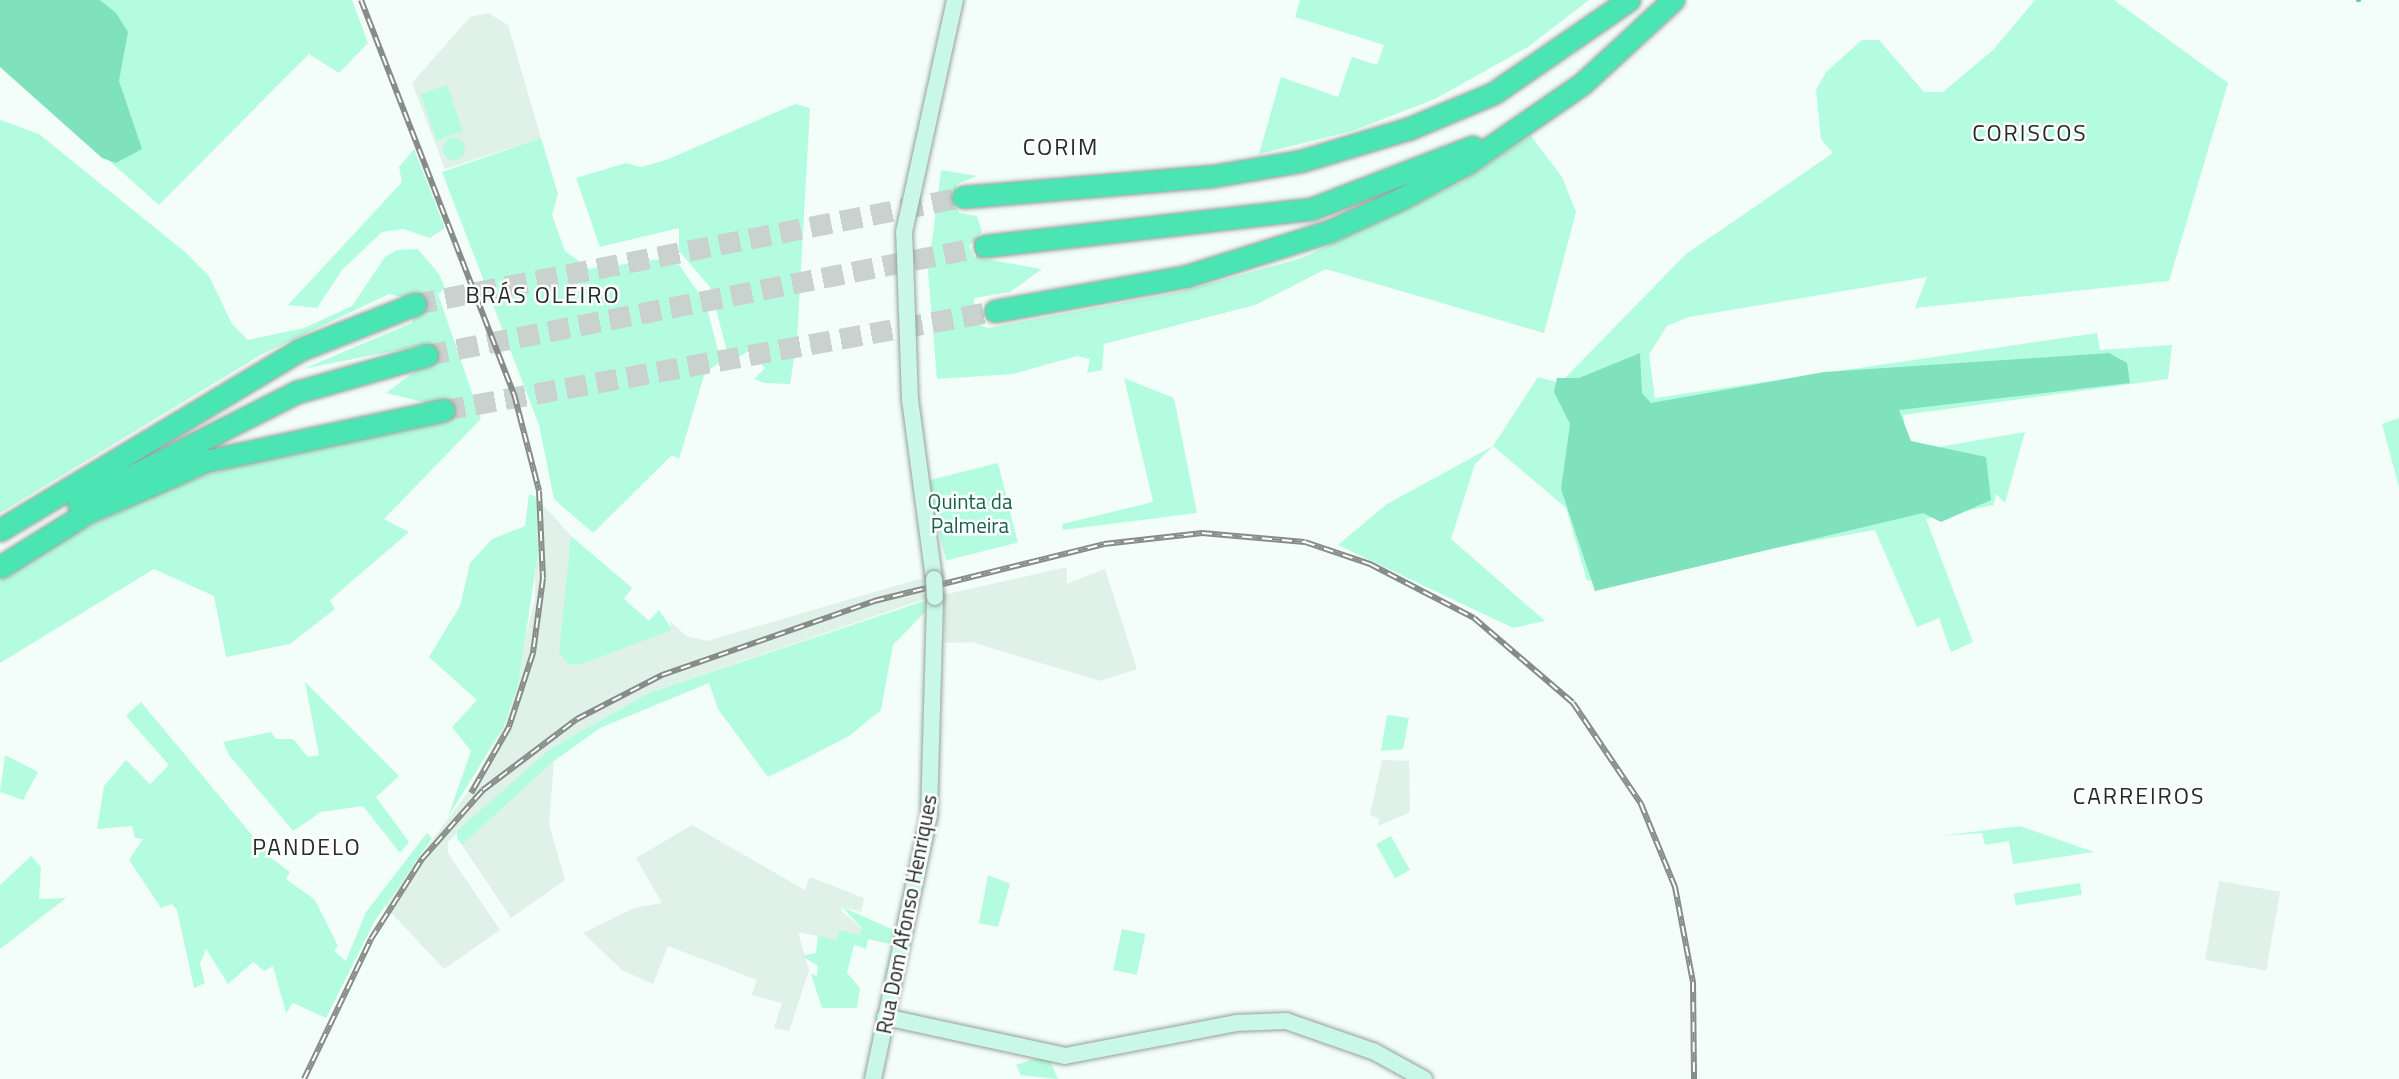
<!DOCTYPE html>
<meta charset="utf-8">
<style>
body{margin:0}
#map{position:relative;width:2399px;height:1079px;overflow:hidden;background:#f3fdf9;font-family:"Titillium Web",sans-serif}
div>[style]{position:absolute}
.built>*{inset:0;background:#dff1e9;transform-origin:0 0}
.green>*{inset:0;background:#b4fcdf;transform-origin:0 0}
.round{border-radius:50%}
.forest>*{inset:0;background:#80e2bc}
.stream>*{height:3.5px;margin:-1.75px;padding:0 1.75px;transform-origin:1.75px;border-radius:1.75px;background:#66c9a5}
.highway-tunnel>*{height:21px;margin-top:-10.5px;transform-origin:0;background:repeating-linear-gradient(90deg,#c9d2ce 0 21px,transparent 0 31px)}
.roads{filter:drop-shadow(0 0 2px #96a09c) drop-shadow(0 0 2px #96a09c)}
.secondary>*{height:16px;margin:-8px;padding:0 8px;transform-origin:8px;border-radius:8px;background:#c9f7e8}
.highway>*{height:21px;margin:-10.5px;padding:0 10.5px;transform-origin:10.5px;border-radius:10.5px;background:#4be5b3}
.rail>*{height:6px;margin-top:-3px;transform-origin:0;background:repeating-linear-gradient(90deg,#fff 0 10px,#868c89 0 20px);box-sizing:border-box;border-block:2px solid #868c89}
.bridges{filter:drop-shadow(0 0 2px #96a09c) drop-shadow(0 0 2px #96a09c)}
.secondary-bridge>*{height:16px;margin:-8px;padding:0 8px;transform-origin:8px;border-radius:8px;background:#c9f7e8}
span{translate:-50% -50%;white-space:nowrap;text-align:center;line-height:1.15;-webkit-text-stroke:5px #fff;paint-order:stroke}
.park-label{font-size:21px;color:#16624b}
.street-label{font-size:21px;color:#222524}
.neighbourhood-label{font-size:23px;color:#242b28;letter-spacing:2px}
</style>
<div id="map">
<div class="built">
<div style="clip-path:polygon(488px 13px,508px 25px,541px 138px,445px 169px,412px 83px,470px 17px)"></div>
<div style="clip-path:polygon(536px 497px,571px 536px,579px 665px,671px 630px,670px 621px,686px 636px,707px 641px,919px 579px,927px 582px,928px 598px,649px 693px,550px 749px,448px 842px,448px 853px,500px 930px,444px 969px,384px 905px,468px 792px,503px 728px,535px 599px)"></div>
<div style="clip-path:polygon(1067px 567px,1067px 584px,1105px 569px,1137px 669px,1100px 681px,972px 642px,945px 643px,943px 595px)"></div>
<div style="clip-path:polygon(1382px 760px,1409px 761px,1410px 812px,1378px 826px,1379px 819px,1370px 815px)"></div>
<div style="clip-path:polygon(554px 761px,549px 824px,565px 880px,511px 918px,462px 845px)"></div>
<div style="clip-path:polygon(692px 825px,805px 890px,810px 877px,864px 898px,861px 912px,842px 907px,841px 911px,862px 928px,860px 935px,837px 940px,798px 932px,809px 970px,789px 1031px,774px 1028px,782px 1003px,752px 995px,757px 980px,668px 946px,653px 984px,622px 970px,583px 933px,634px 908px,662px 903px,636px 858px)"></div>
<div style="left:2219px;top:881px;width:62px;height:80px;rotate:10deg"></div>
</div>
<div class="green">
<div style="clip-path:polygon(0 0,352px 0,368px 43px,339px 73px,309px 54px,159px 205px,0 64px)"></div>
<div style="clip-path:polygon(1300px 0,1589px 0,1528px 47px,1435px 99px,1352px 131px,1259px 154px,1281px 77px,1338px 97px,1352px 57px,1377px 65px,1384px 45px,1295px 17px)"></div>
<div style="clip-path:polygon(2035px 0,2114px 0,2228px 83px,2169px 281px,1915px 308px,1927px 277px,1689px 317px,1667px 326px,1649px 354px,1655px 398px,2097px 333px,2100px 350px,2172px 345px,2168px 379px,1903px 415px,1909px 452px,2025px 432px,2005px 503px,1996px 494px,1994px 505px,1926px 519px,1973px 642px,1951px 652px,1939px 618px,1917px 627px,1875px 530px,1587px 581px,1566px 508px,1493px 446px,1475px 464px,1451px 539px,1545px 621px,1513px 628px,1338px 545px,1387px 504px,1493px 446px,1538px 377px,1560px 383px,1686px 254px,1833px 153px,1821px 139px,1816px 90px,1826px 72px,1862px 40px,1879px 40px,1924px 92px,1943px 92px,1993px 50px)"></div>
<div style="left:447px;top:85px;width:49px;height:28px;rotate:71deg"></div>
<div style="clip-path:polygon(795px 104px,810px 108px,797px 340px,790px 384px,765px 383px,754px 379px,765px 368px,749px 351px,730px 362px,710px 287px,679px 251px,679px 228px,600px 247px,576px 178px,626px 163px,641px 167px,666px 160px)"></div>
<div style="clip-path:polygon(0 120px,39px 134px,185px 252px,209px 276px,232px 324px,248px 340px,304px 328px,352px 306px,385px 257px,397px 250px,418px 249px,439px 274px,445px 288px,438px 294px,481px 419px,384px 519px,409px 532px,330px 600px,335px 609px,290px 644px,226px 657px,214px 596px,154px 569px,0 663px,0 581px,73px 534px,166px 489px,427px 403px,386px 393px,422px 366px,423px 345px,303px 369px,412px 323px,420px 301px,389px 294px,262px 354px,0 513px)"></div>
<div style="clip-path:polygon(1531px 136px,1562px 177px,1576px 212px,1544px 333px,1326px 269px,1255px 305px,1104px 344px,1102px 370px,1087px 373px,1090px 359px,1077px 356px,1013px 374px,937px 379px,928px 272px,941px 170px,977px 176px,957px 184px,953px 200px,959px 213px,977px 216px,982px 232px,969px 246px,974px 257px,1042px 269px,1010px 292px,974px 298px,975px 323px,988px 328px,1180px 292px,1302px 258px,1462px 182px)"></div>
<div style="clip-path:polygon(541px 138px,558px 194px,552px 215px,565px 251px,590px 269px,667px 258px,678px 263px,706px 304px,721px 362px,705px 372px,679px 459px,672px 455px,593px 533px,554px 499px,539px 425px,442px 172px)"></div>
<div class="round" style="left:443px;top:138px;width:22px;height:22px"></div>
<div style="clip-path:polygon(414px 149px,445px 228px,430px 238px,403px 229px,382px 232px,342px 270px,317px 308px,288px 305px,402px 182px,399px 167px)"></div>
<div style="clip-path:polygon(1124px 378px,1174px 398px,1197px 513px,1063px 530px,1062px 524px,1153px 502px)"></div>
<div style="clip-path:polygon(2399px 418px,2399px 487px,2382px 424px)"></div>
<div style="left:998px;top:463px;width:82px;height:74px;rotate:76deg"></div>
<div style="clip-path:polygon(529px 494px,536px 497px,538px 553px,518px 685px,503px 728px,448px 817px,471px 751px,452px 727px,477px 700px,429px 657px,460px 606px,470px 563px,492px 539px,525px 526px)"></div>
<div style="clip-path:polygon(571px 536px,632px 588px,624px 599px,649px 621px,659px 610px,672px 630px,579px 665px,568px 664px,559px 652px)"></div>
<div style="clip-path:polygon(927px 600px,925px 612px,893px 645px,881px 710px,849px 736px,799px 762px,768px 777px,718px 709px,709px 683px,600px 728px,554px 761px,462px 845px,457px 838px,457px 831px,550px 749px,649px 693px)"></div>
<div style="clip-path:polygon(305px 682px,399px 776px,376px 797px,409px 842px,400px 853px,363px 806px,321px 812px,293px 831px,229px 755px,223px 742px,271px 732px,276px 739px,293px 739px,308px 757px,319px 755px)"></div>
<div style="clip-path:polygon(141px 702px,271px 858px,290px 872px,286px 879px,315px 900px,338px 946px,334px 951px,346px 961px,366px 912px,427px 833px,432px 838px,374px 922px,326px 1018px,293px 1003px,286px 1013px,273px 966px,264px 971px,253px 962px,228px 984px,206px 949px,200px 964px,205px 983px,194px 988px,177px 910px,172px 904px,161px 908px,129px 860px,143px 839px,135px 838px,132px 826px,97px 829px,104px 786px,126px 760px,150px 784px,169px 765px,126px 716px)"></div>
<div style="clip-path:polygon(1387px 715px,1409px 718px,1403px 749px,1381px 751px)"></div>
<div style="clip-path:polygon(5px 755px,38px 772px,23px 800px,0 792px)"></div>
<div style="clip-path:polygon(2020px 826px,2094px 852px,2013px 864px,2009px 841px,1985px 845px,1982px 833px,1939px 836px)"></div>
<div style="left:1391px;top:836px;width:39px;height:17px;rotate:61deg"></div>
<div style="clip-path:polygon(31px 856px,41px 867px,39px 899px,66px 898px,0 949px,0 885px)"></div>
<div style="clip-path:polygon(988px 875px,1010px 884px,998px 927px,979px 923px)"></div>
<div style="left:2080px;top:883px;width:12px;height:67px;rotate:81deg"></div>
<div style="clip-path:polygon(842px 907px,894px 930px,891px 944px,868px 939px,866px 949px,854px 945px,847px 973px,860px 988px,857px 1008px,822px 1008px,811px 974px,817px 976px,818px 966px,802px 956px,816px 953px,818px 936px,837px 940px,839px 930px,860px 935px,862px 928px)"></div>
<div style="left:1122px;top:929px;width:24px;height:42px;rotate:12deg"></div>
<div style="clip-path:polygon(1034px 1059px,1063px 1059px,1051px 1063px,1058px 1079px,1021px 1075px,1016px 1065px)"></div>
</div>
<div class="forest">
<div style="clip-path:polygon(0 0,100px 0,116px 13px,128px 32px,119px 81px,142px 149px,116px 163px,102px 158px,0 67px)"></div>
<div style="clip-path:polygon(1640px 353px,1642px 393px,1651px 403px,1824px 372px,2109px 353px,2127px 363px,2130px 383px,1899px 410px,1911px 441px,1986px 457px,1991px 500px,1941px 522px,1923px 513px,1595px 591px,1561px 489px,1570px 424px,1554px 392px,1557px 378px,1579px 378px)"></div>
</div>
<div class="stream">
<div style="left:2358px;top:0;width:1px"></div>
</div>
<div class="highway-tunnel">
<div style="left:415px;top:304px;width:558px;rotate:-11.05deg"></div>
<div style="left:427px;top:355px;width:569px;rotate:-11.05deg"></div>
<div style="left:444px;top:410px;width:560px;rotate:-10.19deg"></div>
</div>
<div class="roads">
<div class="secondary">
<div style="left:934px;top:579px;width:181px;rotate:-97.6deg"></div>
<div style="left:910px;top:400px;width:168px;rotate:-92deg"></div>
<div style="left:904px;top:232px;width:238px;rotate:-77.6deg"></div>
<div style="left:885px;top:1017px;width:184px;rotate:12.2deg"></div>
<div style="left:1065px;top:1056px;width:174px;rotate:-10.9deg"></div>
<div style="left:1236px;top:1023px;width:50px;rotate:-2.3deg"></div>
<div style="left:1286px;top:1021px;width:94px;rotate:19.2deg"></div>
<div style="left:1375px;top:1052px;width:56px;rotate:28.9deg"></div>
<div style="left:873px;top:1079px;width:270px;rotate:-78deg"></div>
<div style="left:929px;top:815px;width:218px;rotate:-88.4deg"></div>
</div>
<div class="highway">
<div style="left:963px;top:197px;width:251px;rotate:-4.8deg"></div>
<div style="left:1213px;top:176px;width:89px;rotate:-9.7deg"></div>
<div style="left:1301px;top:161px;width:112px;rotate:-16.7deg"></div>
<div style="left:1408px;top:129px;width:93px;rotate:-22.7deg"></div>
<div style="left:1494px;top:93px;width:164px;rotate:-34.6deg"></div>
<div style="left:985px;top:246px;width:328px;rotate:-6.5deg"></div>
<div style="left:1311px;top:209px;width:173px;rotate:-21.1deg"></div>
<div style="left:995px;top:311px;width:195px;rotate:-10.3deg"></div>
<div style="left:1187px;top:276px;width:150px;rotate:-17.5deg"></div>
<div style="left:1330px;top:231px;width:77px;rotate:-24.6deg"></div>
<div style="left:1400px;top:199px;width:75px;rotate:-27.9deg"></div>
<div style="left:1466px;top:164px;width:141px;rotate:-34.6deg"></div>
<div style="left:1582px;top:84px;width:124px;rotate:-42.7deg"></div>
<div style="left:78px;top:503px;width:246px;rotate:-26.9deg"></div>
<div style="left:297px;top:392px;width:135px;rotate:-15.9deg"></div>
<div style="left:0;top:530px;width:349px;rotate:-31deg"></div>
<div style="left:299px;top:350px;width:125px;rotate:-21.6deg"></div>
<div style="left:0;top:567px;width:104px;rotate:-32deg"></div>
<div style="left:88px;top:512px;width:129px;rotate:-23.4deg"></div>
<div style="left:206px;top:461px;width:243px;rotate:-12.1deg"></div>
</div>
</div>
<div class="rail">
<div style="left:361px;top:0;width:423px;rotate:68.8deg"></div>
<div style="left:514px;top:394px;width:100px;rotate:75.5deg"></div>
<div style="left:539px;top:491px;width:87px;rotate:87.4deg"></div>
<div style="left:543px;top:578px;width:76px;rotate:97.6deg"></div>
<div style="left:533px;top:653px;width:78px;rotate:108deg"></div>
<div style="left:509px;top:727px;width:76px;rotate:119.9deg"></div>
<div style="left:304px;top:1079px;width:155px;rotate:-64.4deg"></div>
<div style="left:371px;top:939px;width:95px;rotate:-57.5deg"></div>
<div style="left:422px;top:859px;width:92px;rotate:-48.5deg"></div>
<div style="left:483px;top:790px;width:118px;rotate:-37.1deg"></div>
<div style="left:577px;top:719px;width:96px;rotate:-27.4deg"></div>
<div style="left:662px;top:675px;width:225px;rotate:-19.2deg"></div>
<div style="left:874px;top:601px;width:237px;rotate:-13.9deg"></div>
<div style="left:1104px;top:544px;width:99px;rotate:-6.4deg"></div>
<div style="left:1202px;top:533px;width:103px;rotate:5deg"></div>
<div style="left:1305px;top:542px;width:69px;rotate:18.7deg"></div>
<div style="left:1370px;top:564px;width:117px;rotate:27.4deg"></div>
<div style="left:1474px;top:618px;width:130px;rotate:40.6deg"></div>
<div style="left:1573px;top:703px;width:122px;rotate:56deg"></div>
<div style="left:1641px;top:804px;width:90px;rotate:67.7deg"></div>
<div style="left:1675px;top:887px;width:97px;rotate:79.3deg"></div>
<div style="left:1693px;top:982px;width:97px;rotate:89.4deg"></div>
</div>
<div class="bridges">
<div class="secondary-bridge">
<div style="left:934px;top:579px;width:18px;rotate:87deg"></div>
</div>
</div>
<div class="park-label">
<span style="left:970px;top:513px">Quinta da<br>Palmeira</span>
</div>
<div class="street-label">
<span style="left:906px;top:914px;rotate:-79deg">Rua Dom Afonso Henriques</span>
</div>
<div class="neighbourhood-label">
<span style="left:2030px;top:133px">CORISCOS</span>
<span style="left:1061px;top:147px">CORIM</span>
<span style="left:543px;top:295px">BRÁS OLEIRO</span>
<span style="left:2139px;top:796px">CARREIROS</span>
<span style="left:307px;top:847px">PANDELO</span>
</div>
</div>
